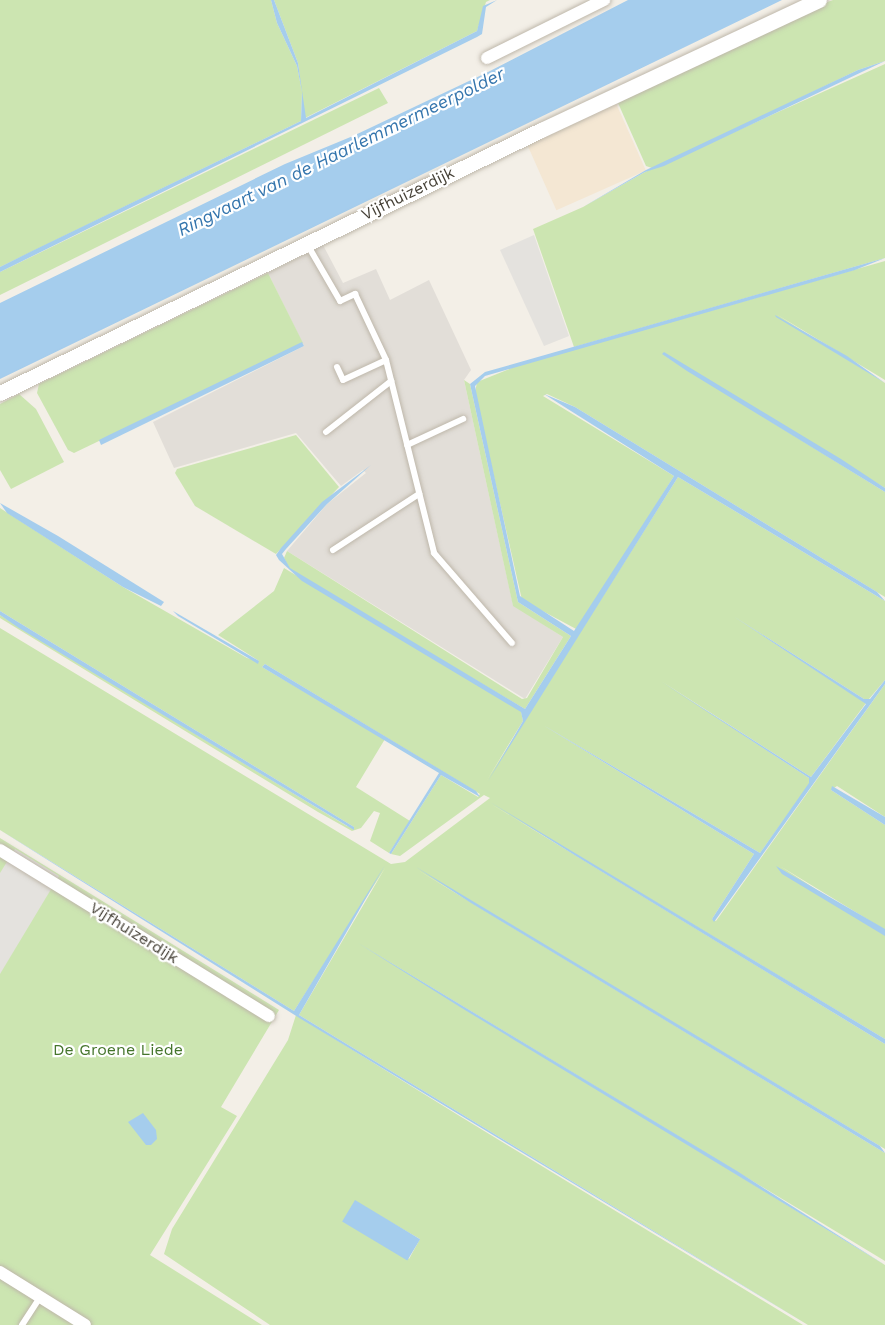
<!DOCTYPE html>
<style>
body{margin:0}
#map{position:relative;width:885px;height:1325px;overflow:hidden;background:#f3efe7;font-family:"Work Sans",sans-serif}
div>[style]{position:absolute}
.commercial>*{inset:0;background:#f4e7d3;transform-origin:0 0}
.industrial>*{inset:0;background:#e2ded8}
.green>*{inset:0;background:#cce5b1}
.parking>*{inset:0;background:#e4e2de}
.water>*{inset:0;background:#a5cded;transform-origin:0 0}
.roads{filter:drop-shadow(0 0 2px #beb7aa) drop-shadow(0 0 2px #beb7aa)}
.service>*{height:6px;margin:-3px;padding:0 3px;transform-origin:3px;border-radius:3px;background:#fff}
.minor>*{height:12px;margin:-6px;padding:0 6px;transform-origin:6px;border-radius:6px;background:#fff}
.tertiary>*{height:15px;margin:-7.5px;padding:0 7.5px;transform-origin:7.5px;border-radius:7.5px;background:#fff}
span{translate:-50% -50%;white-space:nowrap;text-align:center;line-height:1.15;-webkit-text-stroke:4.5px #fff;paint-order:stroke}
.street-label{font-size:16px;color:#454036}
.park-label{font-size:16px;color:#45752c}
.water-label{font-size:18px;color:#3475ad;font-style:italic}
</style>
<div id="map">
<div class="commercial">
<div style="left:615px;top:101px;width:76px;height:98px;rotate:66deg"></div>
</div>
<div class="industrial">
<div style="clip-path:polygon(323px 245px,343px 283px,376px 269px,390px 300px,429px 280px,471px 370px,464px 380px,513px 605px,563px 637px,525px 699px,287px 551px,327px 504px,366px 473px,363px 470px,341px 486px,296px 433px,174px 468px,153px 422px,304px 346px,268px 273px)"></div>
</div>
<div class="green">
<div style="clip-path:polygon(0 0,271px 0,277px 23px,297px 66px,302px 92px,301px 121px,0 267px)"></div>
<div style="clip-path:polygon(274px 0,490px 0,486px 2px,477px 31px,305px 118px,298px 63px)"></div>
<div style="clip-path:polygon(833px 0,885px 0,885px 61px,858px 70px,684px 154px,652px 168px,646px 166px,618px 103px,799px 12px)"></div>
<div style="clip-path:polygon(885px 64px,885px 258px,574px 347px,533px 229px,583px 207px,645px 172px)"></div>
<div style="clip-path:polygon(379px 88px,388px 103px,0 295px,0 272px)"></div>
<div style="clip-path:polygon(885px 261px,885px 380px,776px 314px,885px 383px,885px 488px,662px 354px,885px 492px,885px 597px,575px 407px,547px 394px,543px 396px,674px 476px,578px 630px,522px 600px,475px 393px,477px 382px,519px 365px)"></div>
<div style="clip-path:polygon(268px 273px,303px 343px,74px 453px,68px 450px,37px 393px,39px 384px)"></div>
<div style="clip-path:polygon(464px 380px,470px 384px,518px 602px,571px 636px,525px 709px,309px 582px,290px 569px,284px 558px,287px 551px,522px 699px,527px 698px,563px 637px,513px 606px)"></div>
<div style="clip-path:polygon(19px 394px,36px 409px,64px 462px,11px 489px,0 470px,0 404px)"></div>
<div style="clip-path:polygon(296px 435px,339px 487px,276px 554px,195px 506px,175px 473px,177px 469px)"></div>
<div style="clip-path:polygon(678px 477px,885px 601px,885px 680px,869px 699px,864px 699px,733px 616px,866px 703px,811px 777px,661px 681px,809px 778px,810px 783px,760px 853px,543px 725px,754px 854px,712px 919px,716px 921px,885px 684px,885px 817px,837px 786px,831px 790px,885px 825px,885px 930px,780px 866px,885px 934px,885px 1039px,491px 804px,885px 1044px,885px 1149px,416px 869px,885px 1153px,885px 1261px,358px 943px,885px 1265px,885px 1325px,808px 1325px,299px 1015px,385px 868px,294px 1011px,0 830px,0 628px,391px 864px,405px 862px,490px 798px,484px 795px,400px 856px,391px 854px,441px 775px,478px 797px,480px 794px,265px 664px,262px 667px,385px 739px,356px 787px,410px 821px,389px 853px,370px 841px,380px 813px,374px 811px,361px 828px,352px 831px,318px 812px,0 618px,0 615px,347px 826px,354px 827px,0 611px,0 508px,123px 587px,247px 658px,259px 661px,218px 635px,274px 591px,284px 568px,521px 711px,523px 721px,487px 780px)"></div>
<div style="clip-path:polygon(0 838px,279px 1010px,221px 1107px,237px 1116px,150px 1255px,262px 1325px,0 1325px)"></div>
<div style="clip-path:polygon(evenodd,296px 1015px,458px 1115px,803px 1325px,270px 1325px,164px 1254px,172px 1229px,288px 1040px,296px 1015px,354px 1201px,420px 1239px,409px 1259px,354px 1201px)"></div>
</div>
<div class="parking">
<div style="clip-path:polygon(534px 235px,569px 336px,544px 346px,500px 250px)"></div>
<div style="clip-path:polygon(15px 849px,59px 876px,0 974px,0 873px)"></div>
</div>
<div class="water">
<div style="clip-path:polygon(271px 0,274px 0,298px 63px,306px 118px,477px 31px,483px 6px,497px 0,486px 7px,482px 34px,477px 37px,0 272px,0 267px,32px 251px,301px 121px,302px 92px,297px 66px,277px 23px)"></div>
<div style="clip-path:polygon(628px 0,782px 0,0 379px,0 303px,285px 164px,353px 136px,488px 72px)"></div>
<div style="clip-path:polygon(885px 61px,664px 166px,645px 172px,583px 207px,646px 170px,858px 70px)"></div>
<div style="clip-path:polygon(885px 258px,855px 270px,485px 376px,475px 386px,520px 596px,574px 631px,674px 476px,544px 394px,575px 407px,877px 592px,885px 601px,678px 477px,488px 781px,523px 721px,521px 712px,302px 581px,279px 560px,276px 555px,281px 548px,322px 502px,371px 465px,327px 504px,286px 549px,282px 554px,290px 568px,525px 709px,571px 636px,518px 602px,470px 384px,485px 372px)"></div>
<div style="clip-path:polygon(775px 315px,847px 356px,885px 383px,776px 317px)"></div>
<div style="clip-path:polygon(302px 342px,304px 346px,101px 445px,99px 440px,109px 435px)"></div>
<div style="clip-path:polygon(664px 352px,841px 459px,885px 488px,885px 492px,687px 371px,662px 354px)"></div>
<div style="clip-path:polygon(0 503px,58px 536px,164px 602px,161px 606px,123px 587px,7px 513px)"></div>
<div style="clip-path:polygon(0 611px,354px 827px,354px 830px,19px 628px,0 615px)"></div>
<div style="clip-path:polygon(173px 611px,259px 661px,258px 664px,178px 616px)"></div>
<div style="clip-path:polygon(733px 616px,864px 699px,870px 699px,885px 680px,885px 684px,714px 922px,712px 919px,754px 854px,543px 725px,760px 853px,809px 783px,809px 778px,660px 681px,811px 777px,866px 704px)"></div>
<div style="clip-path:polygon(265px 664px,476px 791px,480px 797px,441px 775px,391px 854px,389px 853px,439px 773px,262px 667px)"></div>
<div style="clip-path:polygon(832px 786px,885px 817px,885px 825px,831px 790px)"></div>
<div style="clip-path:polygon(490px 802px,885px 1039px,885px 1044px,576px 856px)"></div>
<div style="clip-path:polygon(0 830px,294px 1011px,385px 865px,299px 1015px,808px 1325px,301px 1019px)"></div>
<div style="clip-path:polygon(776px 866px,885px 929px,885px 936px,782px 874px)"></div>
<div style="clip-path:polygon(416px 867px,880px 1146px,885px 1153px,471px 903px)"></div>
<div style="clip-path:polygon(358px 943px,737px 1171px,885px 1265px,460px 1007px)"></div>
<div style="clip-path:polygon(143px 1113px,156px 1130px,157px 1139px,151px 1145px,146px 1145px,128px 1122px)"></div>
<div style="left:355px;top:1200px;width:76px;height:25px;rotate:31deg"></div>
</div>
<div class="roads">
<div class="service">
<div style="left:307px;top:244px;width:66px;rotate:59.9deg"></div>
<div style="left:340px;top:301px;width:17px;rotate:-25deg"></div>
<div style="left:355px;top:294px;width:73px;rotate:64.8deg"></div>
<div style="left:386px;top:360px;width:199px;rotate:76deg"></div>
<div style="left:434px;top:553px;width:119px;rotate:49.1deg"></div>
<div style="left:337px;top:367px;width:14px;rotate:65deg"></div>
<div style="left:343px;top:380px;width:47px;rotate:-24.9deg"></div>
<div style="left:326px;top:432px;width:83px;rotate:-38.1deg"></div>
<div style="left:407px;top:445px;width:62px;rotate:-24.9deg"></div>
<div style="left:333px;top:550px;width:103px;rotate:-33.1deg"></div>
<div style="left:22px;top:1325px;width:33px;rotate:-57deg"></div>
</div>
<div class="minor">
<div style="left:487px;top:58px;width:131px;rotate:-26.4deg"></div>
<div style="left:0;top:850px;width:316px;rotate:31.7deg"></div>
<div style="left:0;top:1272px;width:100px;rotate:31.9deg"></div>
</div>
<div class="tertiary">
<div style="left:0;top:393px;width:602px;rotate:-25.93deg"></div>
<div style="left:541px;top:130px;width:307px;rotate:-25.1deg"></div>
</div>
</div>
<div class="street-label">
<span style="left:408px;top:194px;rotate:-26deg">Vijfhuizerdijk</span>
<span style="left:134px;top:933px;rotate:32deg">Vijfhuizerdijk</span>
</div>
<div class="park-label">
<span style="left:118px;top:1050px">De Groene Liede</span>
</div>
<div class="water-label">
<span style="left:341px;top:152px;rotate:-26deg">Ringvaart van de Haarlemmermeerpolder</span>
</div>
</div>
